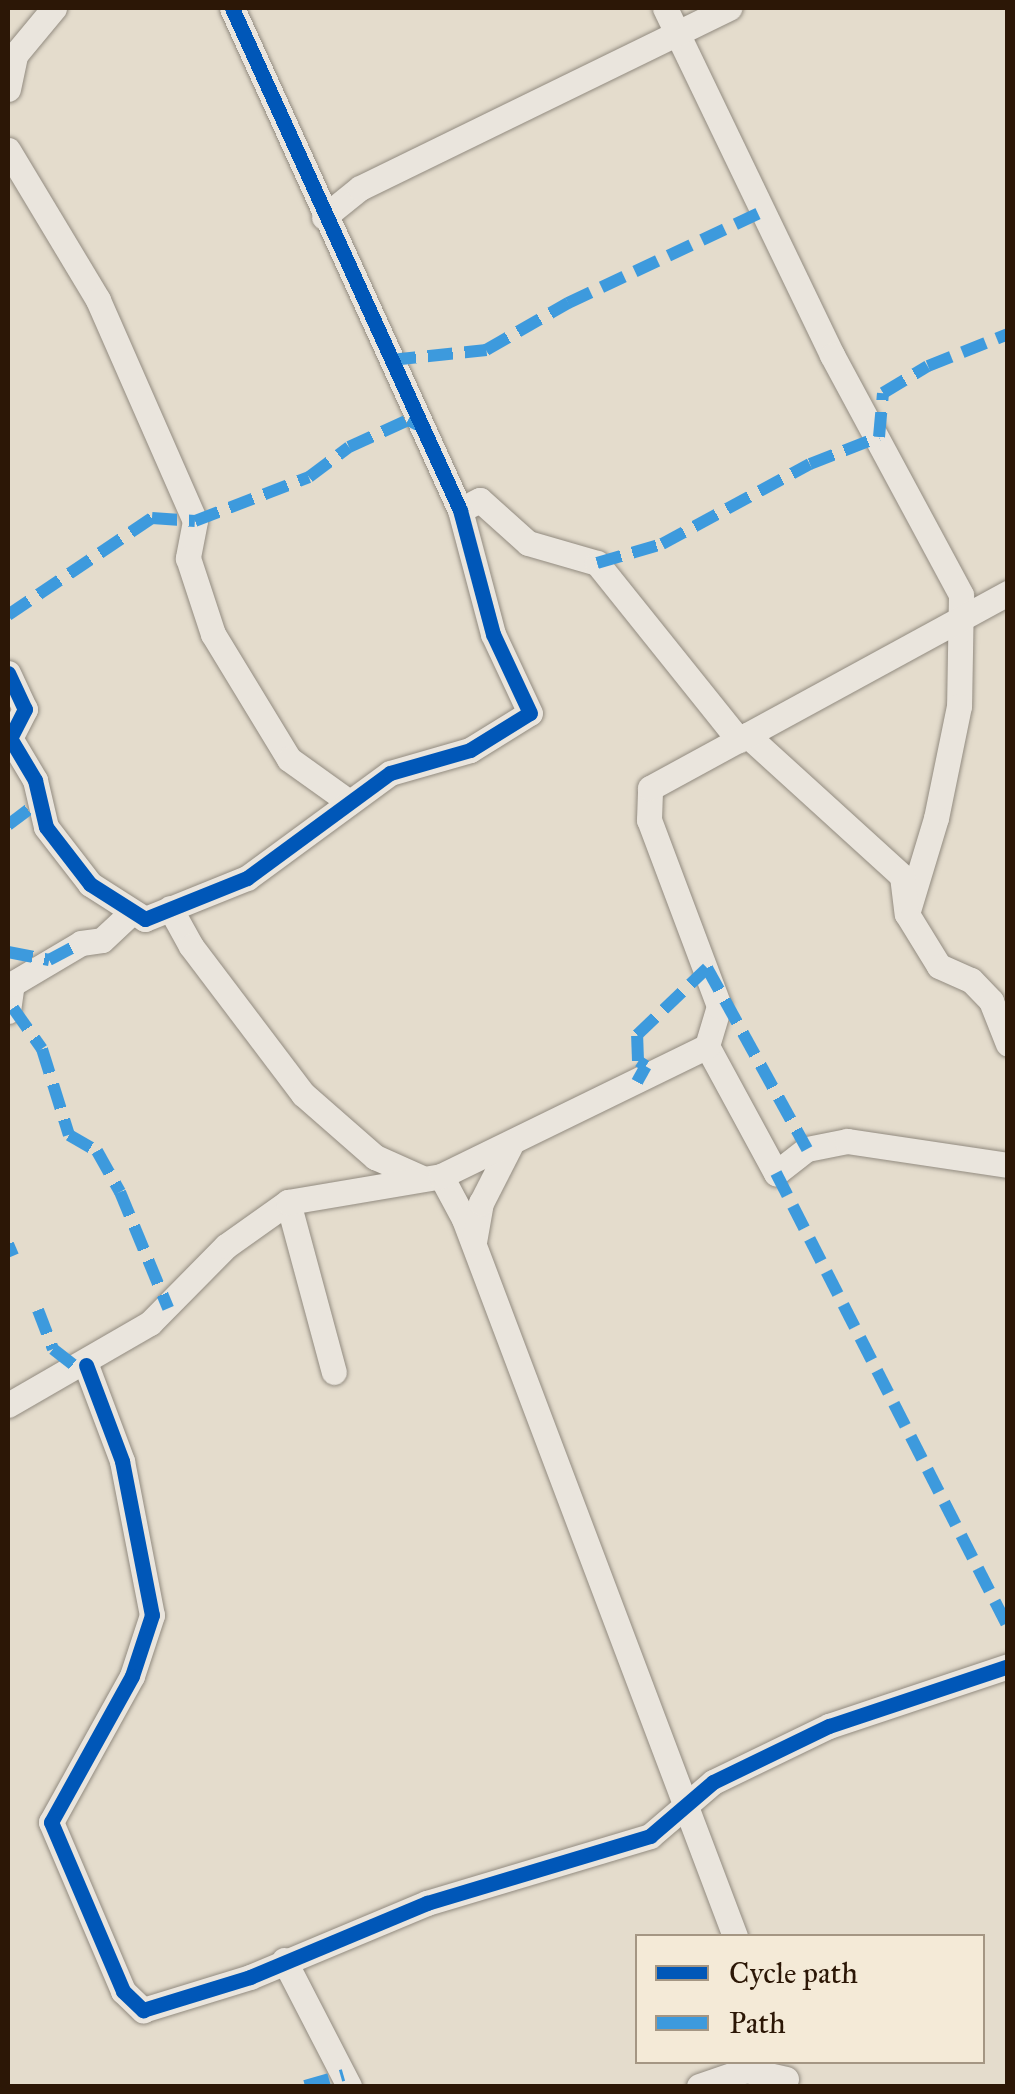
<!DOCTYPE html>
<style>
body{margin:0}
#map{position:relative;width:1015px;height:2094px;overflow:hidden;background:#e4dccc;font-family:"IM FELL Great Primer",serif}
div>[style]{position:absolute}
.roads{filter:drop-shadow(0 0 2px #928b80) drop-shadow(0 0 2px #928b80)}
.minor>*{height:25px;margin:-12.5px;padding:0 12.5px;transform-origin:12.5px;border-radius:12.5px;background:#eae5dd}
.quiet>*{height:12px;margin-top:-6px;transform-origin:0;background:repeating-linear-gradient(90deg,#3d9add 0 25px,transparent 0 37px)}
.cycleway>*{height:15px;margin:-7.5px;padding:0 7.5px;transform-origin:7.5px;border-radius:7.5px;background:#0057b8}
span{translate:-50% -50%;white-space:nowrap;text-align:center;line-height:1.15;-webkit-text-stroke:8px #f4ead7;paint-order:stroke}
.frame{position:absolute;inset:0;border:10px solid #2c1706;pointer-events:none}
.legend{position:absolute;left:635px;top:1934px;width:350px;height:130px;box-sizing:border-box;background:#f4ead7;border:2px solid #a49683;margin:0;padding:12px 18px;list-style:none;font-size:30px;color:#2c1706}
.legend li{display:flex;align-items:center;gap:20px;height:50px}
.legend b{width:50px;border:2px solid #a49683}
</style>
<div id="map">
<div class="roads">
<div class="minor">
<div style="left:665px;top:8px;width:385px;rotate:64.3deg"></div>
<div style="left:832px;top:355px;width:272px;rotate:61.7deg"></div>
<div style="left:961px;top:595px;width:111px;rotate:91deg"></div>
<div style="left:959px;top:706px;width:114px;rotate:101.6deg"></div>
<div style="left:936px;top:818px;width:100px;rotate:106.8deg"></div>
<div style="left:8px;top:89px;width:35px;rotate:-78deg"></div>
<div style="left:15px;top:55px;width:61px;rotate:-50.3deg"></div>
<div style="left:8px;top:150px;width:175px;rotate:59deg"></div>
<div style="left:98px;top:300px;width:241px;rotate:66.3deg"></div>
<div style="left:195px;top:521px;width:38px;rotate:101deg"></div>
<div style="left:188px;top:558px;width:80px;rotate:71.8deg"></div>
<div style="left:213px;top:634px;width:146px;rotate:58.7deg"></div>
<div style="left:289px;top:759px;width:74px;rotate:35.6deg"></div>
<div style="left:324px;top:217px;width:46px;rotate:-38.9deg"></div>
<div style="left:360px;top:188px;width:411px;rotate:-26deg"></div>
<div style="left:460px;top:510px;width:22px;rotate:-27deg"></div>
<div style="left:480px;top:500px;width:64px;rotate:41.9deg"></div>
<div style="left:528px;top:543px;width:72px;rotate:16.2deg"></div>
<div style="left:597px;top:563px;width:227px;rotate:51.3deg"></div>
<div style="left:8px;top:673px;width:40px;rotate:65deg"></div>
<div style="left:25px;top:709px;width:33px;rotate:117deg"></div>
<div style="left:10px;top:738px;width:49px;rotate:59.2deg"></div>
<div style="left:35px;top:780px;width:48px;rotate:76.8deg"></div>
<div style="left:46px;top:827px;width:72px;rotate:52.3deg"></div>
<div style="left:90px;top:884px;width:65px;rotate:32.5deg"></div>
<div style="left:145px;top:919px;width:110px;rotate:-21.9deg"></div>
<div style="left:247px;top:878px;width:177px;rotate:-36.3deg"></div>
<div style="left:390px;top:773px;width:83px;rotate:-16deg"></div>
<div style="left:470px;top:750px;width:70px;rotate:-31.7deg"></div>
<div style="left:530px;top:713px;width:87px;rotate:-115.1deg"></div>
<div style="left:493px;top:634px;width:128px;rotate:-104.9deg"></div>
<div style="left:460px;top:510px;width:551px;rotate:-114.43deg"></div>
<div style="left:747px;top:735px;width:210px;rotate:42.3deg"></div>
<div style="left:902px;top:876px;width:38px;rotate:83deg"></div>
<div style="left:907px;top:914px;width:61px;rotate:58.4deg"></div>
<div style="left:939px;top:966px;width:35px;rotate:24deg"></div>
<div style="left:971px;top:980px;width:29px;rotate:46deg"></div>
<div style="left:991px;top:1001px;width:46px;rotate:68.4deg"></div>
<div style="left:170px;top:908px;width:43px;rotate:61.1deg"></div>
<div style="left:191px;top:946px;width:186px;rotate:52.9deg"></div>
<div style="left:303px;top:1094px;width:96px;rotate:41.2deg"></div>
<div style="left:375px;top:1157px;width:49px;rotate:24deg"></div>
<div style="left:8px;top:1011px;width:27px;rotate:-82deg"></div>
<div style="left:12px;top:984px;width:80px;rotate:-30.7deg"></div>
<div style="left:81px;top:943px;width:21px;rotate:-8deg"></div>
<div style="left:102px;top:940px;width:40px;rotate:-43deg"></div>
<div style="left:707px;top:1046px;width:145px;rotate:61.5deg"></div>
<div style="left:776px;top:1173px;width:39px;rotate:-38deg"></div>
<div style="left:807px;top:1149px;width:41px;rotate:-11.3deg"></div>
<div style="left:847px;top:1141px;width:163px;rotate:8.5deg"></div>
<div style="left:441px;top:1176px;width:49px;rotate:61.9deg"></div>
<div style="left:464px;top:1219px;width:767px;rotate:69.3deg"></div>
<div style="left:288px;top:1202px;width:176px;rotate:74.9deg"></div>
<div style="left:474px;top:1242px;width:40px;rotate:-80deg"></div>
<div style="left:481px;top:1203px;width:64px;rotate:-63deg"></div>
<div style="left:86px;top:1365px;width:103px;rotate:69.4deg"></div>
<div style="left:122px;top:1461px;width:157px;rotate:79deg"></div>
<div style="left:152px;top:1615px;width:64px;rotate:108.2deg"></div>
<div style="left:132px;top:1676px;width:167px;rotate:119deg"></div>
<div style="left:51px;top:1822px;width:184px;rotate:66.9deg"></div>
<div style="left:123px;top:1991px;width:28px;rotate:44deg"></div>
<div style="left:143px;top:2010px;width:112px;rotate:-17.1deg"></div>
<div style="left:250px;top:1977px;width:192px;rotate:-22.7deg"></div>
<div style="left:427px;top:1903px;width:233px;rotate:-16.7deg"></div>
<div style="left:650px;top:1836px;width:83px;rotate:-40.6deg"></div>
<div style="left:713px;top:1782px;width:129px;rotate:-25.8deg"></div>
<div style="left:829px;top:1726px;width:189px;rotate:-18.5deg"></div>
<div style="left:8px;top:1405px;width:164px;rotate:-30deg"></div>
<div style="left:150px;top:1323px;width:108px;rotate:-45.4deg"></div>
<div style="left:226px;top:1246px;width:76px;rotate:-35.4deg"></div>
<div style="left:288px;top:1202px;width:155px;rotate:-9.6deg"></div>
<div style="left:441px;top:1176px;width:296px;rotate:-26deg"></div>
<div style="left:707px;top:1046px;width:42px;rotate:-73.3deg"></div>
<div style="left:719px;top:1006px;width:199px;rotate:-110.6deg"></div>
<div style="left:649px;top:820px;width:32px;rotate:-88deg"></div>
<div style="left:650px;top:788px;width:408px;rotate:-28.6deg"></div>
<div style="left:284px;top:1960px;width:142px;rotate:62.7deg"></div>
<div style="left:699px;top:2086px;width:50px;rotate:-18.8deg"></div>
<div style="left:746px;top:2070px;width:41px;rotate:12.7deg"></div>
</div>
</div>
<div class="quiet">
<div style="left:391px;top:360px;width:96px;rotate:-6deg"></div>
<div style="left:486px;top:350px;width:95px;rotate:-29.8deg"></div>
<div style="left:568px;top:303px;width:219px;rotate:-25.2deg"></div>
<div style="left:597px;top:563px;width:68px;rotate:-16.3deg"></div>
<div style="left:662px;top:544px;width:168px;rotate:-28.4deg"></div>
<div style="left:810px;top:464px;width:74px;rotate:-21.4deg"></div>
<div style="left:879px;top:437px;width:44px;rotate:-84.8deg"></div>
<div style="left:883px;top:393px;width:52px;rotate:-31deg"></div>
<div style="left:928px;top:366px;width:86px;rotate:-21.8deg"></div>
<div style="left:8px;top:615px;width:174px;rotate:-34deg"></div>
<div style="left:152px;top:518px;width:43px;rotate:4deg"></div>
<div style="left:195px;top:521px;width:122px;rotate:-21.1deg"></div>
<div style="left:309px;top:477px;width:50px;rotate:-36.9deg"></div>
<div style="left:349px;top:447px;width:65px;rotate:-24.6deg"></div>
<div style="left:408px;top:420px;width:11px;rotate:27deg"></div>
<div style="left:8px;top:825px;width:36px;rotate:-37deg"></div>
<div style="left:8px;top:952px;width:42px;rotate:11deg"></div>
<div style="left:49px;top:960px;width:36px;rotate:-28deg"></div>
<div style="left:13px;top:1008px;width:50px;rotate:54.7deg"></div>
<div style="left:42px;top:1049px;width:90px;rotate:72.6deg"></div>
<div style="left:69px;top:1135px;width:32px;rotate:30deg"></div>
<div style="left:97px;top:1151px;width:47px;rotate:60.7deg"></div>
<div style="left:120px;top:1192px;width:126px;rotate:67.5deg"></div>
<div style="left:637px;top:1082px;width:18px;rotate:-61deg"></div>
<div style="left:646px;top:1066px;width:9px;rotate:-148deg"></div>
<div style="left:638px;top:1061px;width:26px;rotate:-92deg"></div>
<div style="left:637px;top:1035px;width:97px;rotate:-43.7deg"></div>
<div style="left:707px;top:968px;width:207px;rotate:61.1deg"></div>
<div style="left:776px;top:1173px;width:510px;rotate:62.93deg"></div>
<div style="left:8px;top:1244px;width:13px;rotate:67deg"></div>
<div style="left:38px;top:1310px;width:42px;rotate:69deg"></div>
<div style="left:53px;top:1349px;width:31px;rotate:38deg"></div>
<div style="left:305px;top:2086px;width:40px;rotate:-16deg"></div>
</div>
<div class="cycleway">
<div style="left:8px;top:673px;width:40px;rotate:65deg"></div>
<div style="left:25px;top:709px;width:33px;rotate:117deg"></div>
<div style="left:10px;top:738px;width:49px;rotate:59.2deg"></div>
<div style="left:35px;top:780px;width:48px;rotate:76.8deg"></div>
<div style="left:46px;top:827px;width:72px;rotate:52.3deg"></div>
<div style="left:90px;top:884px;width:65px;rotate:32.5deg"></div>
<div style="left:145px;top:919px;width:110px;rotate:-21.9deg"></div>
<div style="left:247px;top:878px;width:177px;rotate:-36.3deg"></div>
<div style="left:390px;top:773px;width:83px;rotate:-16deg"></div>
<div style="left:470px;top:750px;width:70px;rotate:-31.7deg"></div>
<div style="left:530px;top:713px;width:87px;rotate:-115.1deg"></div>
<div style="left:493px;top:634px;width:128px;rotate:-104.9deg"></div>
<div style="left:460px;top:510px;width:551px;rotate:-114.43deg"></div>
<div style="left:86px;top:1365px;width:103px;rotate:69.4deg"></div>
<div style="left:122px;top:1461px;width:157px;rotate:79deg"></div>
<div style="left:152px;top:1615px;width:64px;rotate:108.2deg"></div>
<div style="left:132px;top:1676px;width:167px;rotate:119deg"></div>
<div style="left:51px;top:1822px;width:184px;rotate:66.9deg"></div>
<div style="left:123px;top:1991px;width:28px;rotate:44deg"></div>
<div style="left:143px;top:2010px;width:112px;rotate:-17.1deg"></div>
<div style="left:250px;top:1977px;width:192px;rotate:-22.7deg"></div>
<div style="left:427px;top:1903px;width:233px;rotate:-16.7deg"></div>
<div style="left:650px;top:1836px;width:83px;rotate:-40.6deg"></div>
<div style="left:713px;top:1782px;width:129px;rotate:-25.8deg"></div>
<div style="left:829px;top:1726px;width:189px;rotate:-18.5deg"></div>
</div>
<div class="frame"></div>
<ul class="legend">
<li><b style="height:12px;background:#0057b8"></b>Cycle path</li>
<li><b style="height:12px;background:#3d9add"></b>Path</li>
</ul>
</div>
